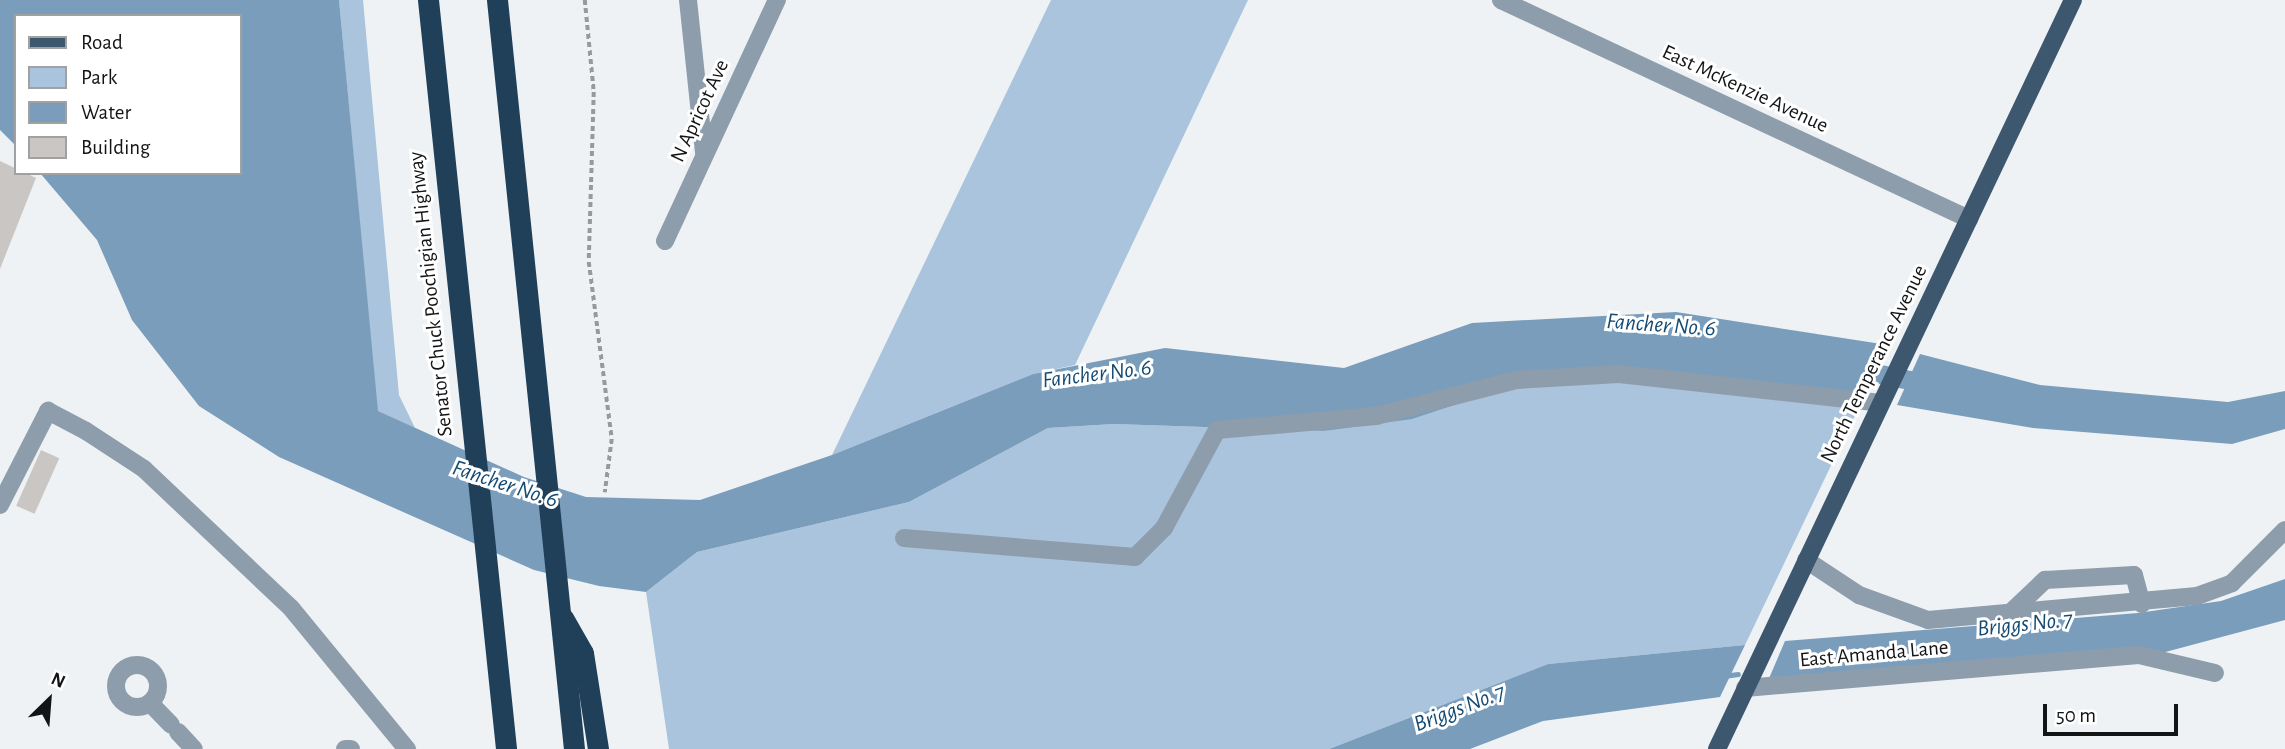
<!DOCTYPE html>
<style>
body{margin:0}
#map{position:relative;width:2285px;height:749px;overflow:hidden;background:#eef2f5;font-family:"Alegreya Sans",sans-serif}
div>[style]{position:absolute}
.green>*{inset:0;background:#a9c4dc}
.water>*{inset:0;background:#7b9dbc}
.stream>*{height:5px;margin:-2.5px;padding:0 2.5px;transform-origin:2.5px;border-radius:2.5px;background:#7b9dbc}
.canal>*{height:19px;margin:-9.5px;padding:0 9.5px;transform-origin:9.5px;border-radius:9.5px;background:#7b9dbc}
.building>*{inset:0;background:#cac6c3;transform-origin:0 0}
.path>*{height:3.5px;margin-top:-1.75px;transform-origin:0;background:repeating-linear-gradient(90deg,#979a9c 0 5px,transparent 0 8.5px)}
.minor>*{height:18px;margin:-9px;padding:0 9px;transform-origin:9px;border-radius:9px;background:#8e9dab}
.minor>.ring{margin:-9px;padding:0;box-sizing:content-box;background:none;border:18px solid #8e9dab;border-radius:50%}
.major>*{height:18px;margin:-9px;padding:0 9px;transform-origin:9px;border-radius:9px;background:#3d576f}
.highway>*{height:21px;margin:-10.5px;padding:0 10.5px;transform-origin:10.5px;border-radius:10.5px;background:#203f59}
span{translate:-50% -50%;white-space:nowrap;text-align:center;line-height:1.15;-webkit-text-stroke:6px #fff;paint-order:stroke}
.street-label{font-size:21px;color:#131415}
.water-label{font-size:23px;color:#144b74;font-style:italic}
.legend{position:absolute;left:14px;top:14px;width:228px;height:161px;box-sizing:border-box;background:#fff;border:2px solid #a1a1a1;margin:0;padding:9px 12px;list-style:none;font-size:21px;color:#131415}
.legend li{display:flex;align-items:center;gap:14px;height:35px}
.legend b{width:35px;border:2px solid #a1a1a1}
.north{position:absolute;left:14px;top:665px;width:70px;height:70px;-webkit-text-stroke:5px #fff;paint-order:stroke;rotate:25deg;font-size:19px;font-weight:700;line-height:28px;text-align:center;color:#131415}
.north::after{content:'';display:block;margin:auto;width:24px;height:32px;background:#131415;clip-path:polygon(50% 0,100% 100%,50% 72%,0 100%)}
.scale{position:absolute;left:2043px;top:704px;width:135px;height:32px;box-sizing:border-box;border:4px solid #131415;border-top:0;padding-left:9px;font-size:21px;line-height:24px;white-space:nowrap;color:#131415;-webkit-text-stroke:5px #fff;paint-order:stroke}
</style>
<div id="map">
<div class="green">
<div style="clip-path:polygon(339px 0,363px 0,399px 395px,415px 428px,377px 411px)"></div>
<div style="clip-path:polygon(1051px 0,1248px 0,1075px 365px,1033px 374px,832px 455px)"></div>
<div style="clip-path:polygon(1622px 378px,1860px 405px,1745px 645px,1548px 664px,1329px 749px,669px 749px,646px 592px,697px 552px,909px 502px,1048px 428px,1114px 424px,1324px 431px,1517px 384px)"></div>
</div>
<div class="water">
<div style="clip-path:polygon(0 0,339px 0,378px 411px,524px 477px,586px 497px,700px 500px,832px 455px,1033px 374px,1165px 348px,1344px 368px,1472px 323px,1676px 312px,1888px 345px,1860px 405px,1622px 378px,1517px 384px,1412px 419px,1324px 431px,1114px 424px,1048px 428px,909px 502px,697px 552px,646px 592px,599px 586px,534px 570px,279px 457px,199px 406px,132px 320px,97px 240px,40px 173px,240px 173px,240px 16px,16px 16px,16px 146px,0 130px)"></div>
<div style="clip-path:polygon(1920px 354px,2040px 385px,2228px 402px,2285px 391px,2285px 429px,2232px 444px,2033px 428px,1897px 405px)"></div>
<div style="clip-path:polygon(2285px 579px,2285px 620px,2158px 654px,1764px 690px,1785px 641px,2138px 613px,2221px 601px)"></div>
<div style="clip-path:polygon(1745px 645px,1720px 697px,1543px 721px,1470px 749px,1329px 749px,1548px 664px)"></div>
</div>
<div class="stream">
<div style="left:1724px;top:676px;width:14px;rotate:-8deg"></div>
</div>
<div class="canal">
<div style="left:1851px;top:368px;width:85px;rotate:11.6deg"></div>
</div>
<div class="building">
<div style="clip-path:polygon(0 161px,36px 178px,0 269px)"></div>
<div style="left:41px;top:450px;width:20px;height:61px;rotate:24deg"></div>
</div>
<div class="path">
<div style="left:585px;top:0;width:92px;rotate:84.4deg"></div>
<div style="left:594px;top:92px;width:170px;rotate:91.7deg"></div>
<div style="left:589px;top:262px;width:178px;rotate:82.6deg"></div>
<div style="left:612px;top:439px;width:54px;rotate:97.4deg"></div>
</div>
<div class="minor">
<div style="left:688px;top:0;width:154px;rotate:84deg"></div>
<div style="left:1501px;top:0;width:517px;rotate:25.08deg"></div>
<div style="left:665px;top:241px;width:266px;rotate:-65.1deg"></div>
<div style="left:0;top:505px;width:106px;rotate:-62.9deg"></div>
<div style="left:48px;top:411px;width:43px;rotate:27.8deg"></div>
<div style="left:86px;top:431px;width:69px;rotate:33.2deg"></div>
<div style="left:144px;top:469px;width:202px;rotate:43.4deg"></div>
<div style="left:291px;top:608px;width:183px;rotate:50.6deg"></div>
<div style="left:904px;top:538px;width:232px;rotate:4.7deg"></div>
<div style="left:1135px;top:557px;width:41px;rotate:-45deg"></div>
<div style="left:1164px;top:528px;width:111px;rotate:-61.6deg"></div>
<div style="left:1217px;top:430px;width:160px;rotate:-5deg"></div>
<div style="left:1376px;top:416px;width:145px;rotate:-14.4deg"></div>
<div style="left:1516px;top:380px;width:103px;rotate:-3.3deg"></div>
<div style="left:1619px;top:374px;width:263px;rotate:6.3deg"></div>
<div style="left:1806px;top:560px;width:64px;rotate:33.4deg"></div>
<div style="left:1859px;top:595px;width:73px;rotate:19.9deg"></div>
<div style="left:1928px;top:620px;width:270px;rotate:-5.1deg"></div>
<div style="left:2197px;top:596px;width:37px;rotate:-20deg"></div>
<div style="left:2232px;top:583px;width:75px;rotate:-45deg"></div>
<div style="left:2009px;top:614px;width:50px;rotate:-43.4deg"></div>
<div style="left:2045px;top:580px;width:89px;rotate:-3.2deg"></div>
<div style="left:2134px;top:575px;width:30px;rotate:75deg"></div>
<div class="ring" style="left:116px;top:665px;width:24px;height:24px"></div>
<div style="left:1745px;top:688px;width:395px;rotate:-4.8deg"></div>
<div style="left:2139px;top:655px;width:78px;rotate:13.3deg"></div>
<div style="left:150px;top:703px;width:30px;rotate:46deg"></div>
<div style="left:178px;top:732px;width:23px;rotate:47deg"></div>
<div style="left:345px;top:749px;width:6px"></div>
</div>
<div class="major">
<div style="left:1717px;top:749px;width:829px;rotate:-64.58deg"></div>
</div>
<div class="highway">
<div style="left:428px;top:0;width:753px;rotate:84.05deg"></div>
<div style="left:497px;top:0;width:753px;rotate:84.13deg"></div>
<div style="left:563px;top:618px;width:40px;rotate:60.3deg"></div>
<div style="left:583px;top:653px;width:97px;rotate:81.1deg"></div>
</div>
<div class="street-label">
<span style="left:1745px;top:89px;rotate:25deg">East McKenzie Avenue</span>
<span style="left:700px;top:111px;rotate:-65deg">N Apricot Ave</span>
<span style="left:431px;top:294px;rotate:-96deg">Senator Chuck Poochigian Highway</span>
<span style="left:1874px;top:364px;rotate:-64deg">North Temperance Avenue</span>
<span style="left:1874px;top:654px;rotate:-5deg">East Amanda Lane</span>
</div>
<div class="water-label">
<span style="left:1661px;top:326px;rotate:4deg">Fancher No. 6</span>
<span style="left:1097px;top:375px;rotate:-7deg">Fancher No. 6</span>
<span style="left:505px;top:485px;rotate:18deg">Fancher No. 6</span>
<span style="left:2025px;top:625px;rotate:-6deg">Briggs No. 7</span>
<span style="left:1460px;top:709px;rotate:-21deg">Briggs No. 7</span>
</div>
<ul class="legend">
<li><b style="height:9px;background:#3d576f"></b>Road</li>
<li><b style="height:19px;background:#a9c4dc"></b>Park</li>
<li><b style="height:19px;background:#7b9dbc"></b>Water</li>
<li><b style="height:19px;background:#cac6c3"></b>Building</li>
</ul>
<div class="north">N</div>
<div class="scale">50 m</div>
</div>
